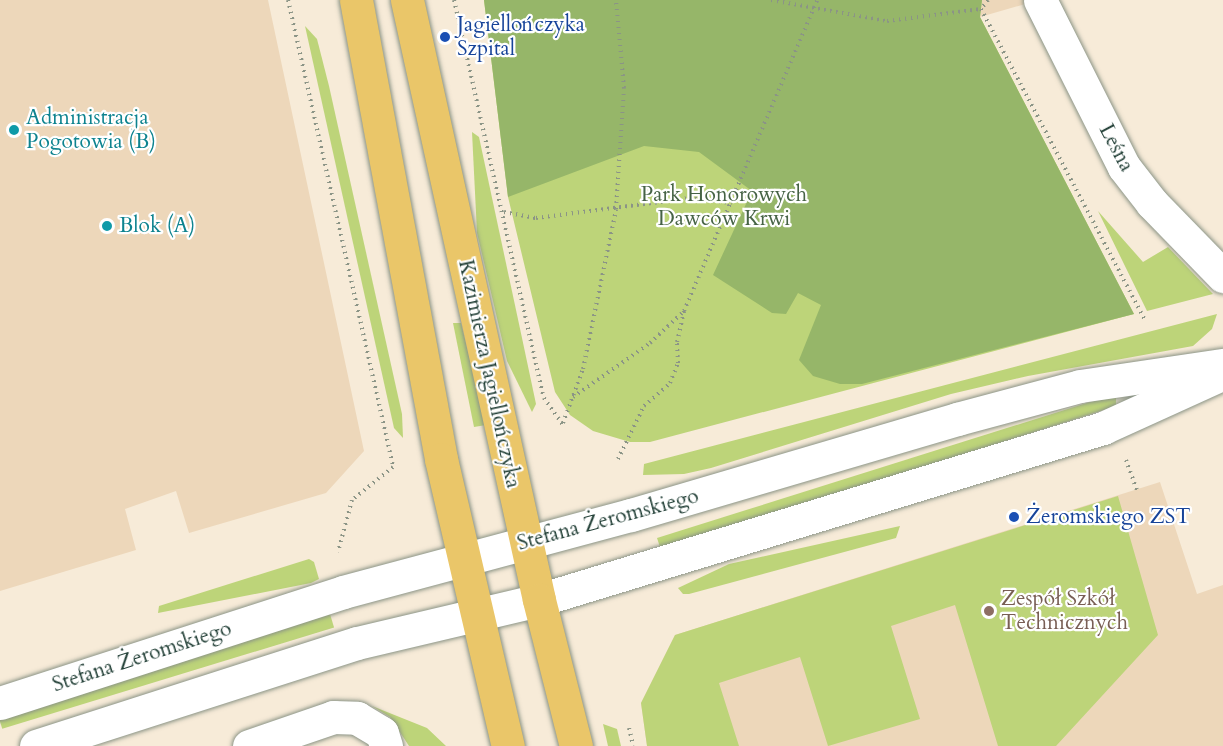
<!DOCTYPE html>
<meta charset="utf-8">
<style>
body{margin:0}
#map{position:relative;width:1223px;height:746px;overflow:hidden;background:#f7ebd8;font-family:Cardo,serif}
div>[style]{position:absolute}
.built>*{inset:0;background:#edd7ba}
.green>*{inset:0;background:#bdd479;transform-origin:0 0}
.forest>*{inset:0;background:#96b669}
.path>*{height:4px;margin-top:-2px;transform-origin:0;background:repeating-linear-gradient(90deg,#8b9486 0 1.5px,transparent 0 6px)}
.roads{filter:drop-shadow(0 0 2px #8b9486) drop-shadow(0 0 2px #8b9486)}
.minor>*{height:33px;margin:-16.5px;padding:0 16.5px;transform-origin:16.5px;border-radius:16.5px;background:#fff}
.major>*{height:33px;margin:-16.5px;padding:0 16.5px;transform-origin:16.5px;border-radius:16.5px;background:#eac669}
.dots>*{width:16px;height:16px;translate:-50% -50%;box-sizing:border-box;border:3px solid #fff;border-radius:50%}
span{translate:-50% -50%;white-space:nowrap;text-align:center;line-height:1.15;-webkit-text-stroke:4.5px #fff;paint-order:stroke}
.transit-label{font-size:21px;color:#164399}
.left{translate:0 -50%;text-align:left}
.culture-label{font-size:21px;color:#0d838f}
.street-label{font-size:21px;color:#1f3d34}
.park-label{font-size:21px;color:#466345}
.education-label{font-size:21px;color:#785e54}
</style>
<div id="map">
<div class="built">
<div style="clip-path:polygon(0 0,268px 0,364px 451px,326px 493px,189px 533px,176px 491px,125px 509px,136px 550px,0 591px)"></div>
<div style="clip-path:polygon(982px 0,1039px 0,980px 17px)"></div>
<div style="clip-path:polygon(1160px 482px,1197px 594px,1223px 585px,1223px 746px,647px 746px,641px 703px,675px 635px)"></div>
</div>
<div class="green">
<div style="clip-path:polygon(484px 0,982px 0,980px 17px,1134px 314px,650px 442px,630px 442px,593px 431px,570px 415px,555px 392px,508px 197px)"></div>
<div style="clip-path:polygon(305px 26px,317px 39px,329px 86px,402px 414px,403px 438px,394px 428px)"></div>
<div style="clip-path:polygon(472px 132px,479px 137px,522px 338px,536px 404px,532px 412px,507px 361px,477px 233px)"></div>
<div style="clip-path:polygon(1098px 211px,1143px 262px,1168px 247px,1213px 294px,1147px 311px)"></div>
<div style="clip-path:polygon(1217px 314px,1212px 329px,1193px 346px,1028px 376px,951px 394px,711px 468px,684px 474px,643px 475px,644px 464px)"></div>
<div style="clip-path:polygon(453px 323px,461px 323px,486px 425px,474px 427px)"></div>
<div style="clip-path:polygon(1109px 396px,1116px 397px,1116px 406px,661px 550px,657px 538px)"></div>
<div style="clip-path:polygon(1118px 496px,1158px 635px,1056px 746px,998px 746px,955px 605px,891px 626px,920px 719px,828px 746px,800px 657px,719px 683px,739px 746px,647px 746px,641px 703px,675px 635px)"></div>
<div style="clip-path:polygon(900px 526px,896px 538px,689px 594px,683px 594px,678px 588px,729px 564px)"></div>
<div style="clip-path:polygon(309px 559px,314px 562px,319px 579px,311px 583px,158px 613px,159px 606px)"></div>
<div style="left:330px;top:614px;width:14px;height:347px;rotate:73deg"></div>
<div style="clip-path:polygon(372px 706px,427px 728px,446px 746px,409px 746px,390px 717px)"></div>
<div style="clip-path:polygon(603px 724px,617px 729px,621px 746px,608px 746px)"></div>
</div>
<div class="forest">
<div style="clip-path:polygon(484px 0,982px 0,980px 17px,1134px 314px,862px 384px,840px 384px,813px 376px,799px 360px,821px 305px,798px 293px,786px 314px,772px 313px,713px 275px,752px 191px,699px 152px,644px 146px,508px 197px)"></div>
</div>
<div class="path">
<div style="left:288px;top:0;width:479px;rotate:77.3deg"></div>
<div style="left:393px;top:467px;width:53px;rotate:141.2deg"></div>
<div style="left:352px;top:500px;width:54px;rotate:105.1deg"></div>
<div style="left:454px;top:0;width:408px;rotate:77.3deg"></div>
<div style="left:544px;top:398px;width:32px;rotate:55deg"></div>
<div style="left:771px;top:0;width:118px;rotate:10.3deg"></div>
<div style="left:887px;top:21px;width:95px;rotate:-7.3deg"></div>
<div style="left:988px;top:0;width:11px;rotate:128deg"></div>
<div style="left:981px;top:9px;width:352px;rotate:62.2deg"></div>
<div style="left:504px;top:212px;width:33px;rotate:11deg"></div>
<div style="left:536px;top:218px;width:154px;rotate:-7.4deg"></div>
<div style="left:689px;top:198px;width:43px;rotate:6.6deg"></div>
<div style="left:573px;top:397px;width:94px;rotate:-35deg"></div>
<div style="left:650px;top:343px;width:45px;rotate:-43.2deg"></div>
<div style="left:563px;top:423px;width:58px;rotate:-69.7deg"></div>
<div style="left:583px;top:369px;width:163px;rotate:-78.3deg"></div>
<div style="left:616px;top:209px;width:121px;rotate:-86.2deg"></div>
<div style="left:624px;top:88px;width:88px;rotate:-95.2deg"></div>
<div style="left:618px;top:459px;width:59px;rotate:-63.9deg"></div>
<div style="left:644px;top:406px;width:35px;rotate:-41deg"></div>
<div style="left:670px;top:383px;width:22px;rotate:-68deg"></div>
<div style="left:678px;top:363px;width:21px;rotate:-93deg"></div>
<div style="left:677px;top:342px;width:32px;rotate:-77deg"></div>
<div style="left:684px;top:311px;width:338px;rotate:-66.8deg"></div>
<div style="left:1126px;top:460px;width:32px;rotate:70deg"></div>
<div style="left:629px;top:728px;width:18px;rotate:77deg"></div>
</div>
<div class="roads">
<div class="minor">
<div style="left:1040px;top:0;width:187px;rotate:63.3deg"></div>
<div style="left:1124px;top:167px;width:46px;rotate:52.1deg"></div>
<div style="left:1152px;top:203px;width:102px;rotate:45.8deg"></div>
<div style="left:0;top:703px;width:361px;rotate:-17.9deg"></div>
<div style="left:343px;top:592px;width:298px;rotate:-15deg"></div>
<div style="left:631px;top:515px;width:340px;rotate:-16.4deg"></div>
<div style="left:957px;top:419px;width:127px;rotate:-15deg"></div>
<div style="left:1080px;top:386px;width:145px;rotate:-8.4deg"></div>
<div style="left:36px;top:746px;width:337px;rotate:-17.8deg"></div>
<div style="left:357px;top:643px;width:187px;rotate:-13.3deg"></div>
<div style="left:539px;top:600px;width:590px;rotate:-16.96deg"></div>
<div style="left:1103px;top:428px;width:123px;rotate:-24.5deg"></div>
<div style="left:249px;top:746px;width:89px;rotate:-19deg"></div>
<div style="left:333px;top:717px;width:24px;rotate:2deg"></div>
<div style="left:357px;top:718px;width:29px;rotate:31deg"></div>
<div style="left:382px;top:733px;width:14px;rotate:73deg"></div>
</div>
<div class="major">
<div style="left:356px;top:0;width:467px;rotate:79.5deg"></div>
<div style="left:441px;top:459px;width:295px;rotate:76.9deg"></div>
<div style="left:407px;top:0;width:614px;rotate:77.59deg"></div>
<div style="left:539px;top:600px;width:151px;rotate:75.8deg"></div>
</div>
</div>
<div class="dots">
<div style="left:445px;top:37px;background:#1a4fb4"></div>
<div style="left:14px;top:130px;background:#0f9aa8"></div>
<div style="left:107px;top:226px;background:#0f9aa8"></div>
<div style="left:1014px;top:517px;background:#1a4fb4"></div>
<div style="left:989px;top:611px;background:#8d6e63"></div>
</div>
<div class="transit-label">
<span class="left" style="left:457px;top:37px">Jagiellończyka<br>Szpital</span>
<span class="left" style="left:1026px;top:517px">Żeromskiego ZST</span>
</div>
<div class="culture-label">
<span class="left" style="left:26px;top:130px">Administracja<br>Pogotowia (B)</span>
<span class="left" style="left:119px;top:226px">Blok (A)</span>
</div>
<div class="street-label">
<span style="left:1116px;top:148px;rotate:62deg">Leśna</span>
<span style="left:489px;top:374px;rotate:78deg">Kazimierza Jagiellończyka</span>
<span style="left:608px;top:520px;rotate:-15deg">Stefana Żeromskiego</span>
<span style="left:142px;top:657px;rotate:-18deg">Stefana Żeromskiego</span>
</div>
<div class="park-label">
<span style="left:724px;top:207px">Park Honorowych<br>Dawców Krwi</span>
</div>
<div class="education-label">
<span class="left" style="left:1001px;top:611px">Zespół Szkół<br>Technicznych</span>
</div>
</div>
